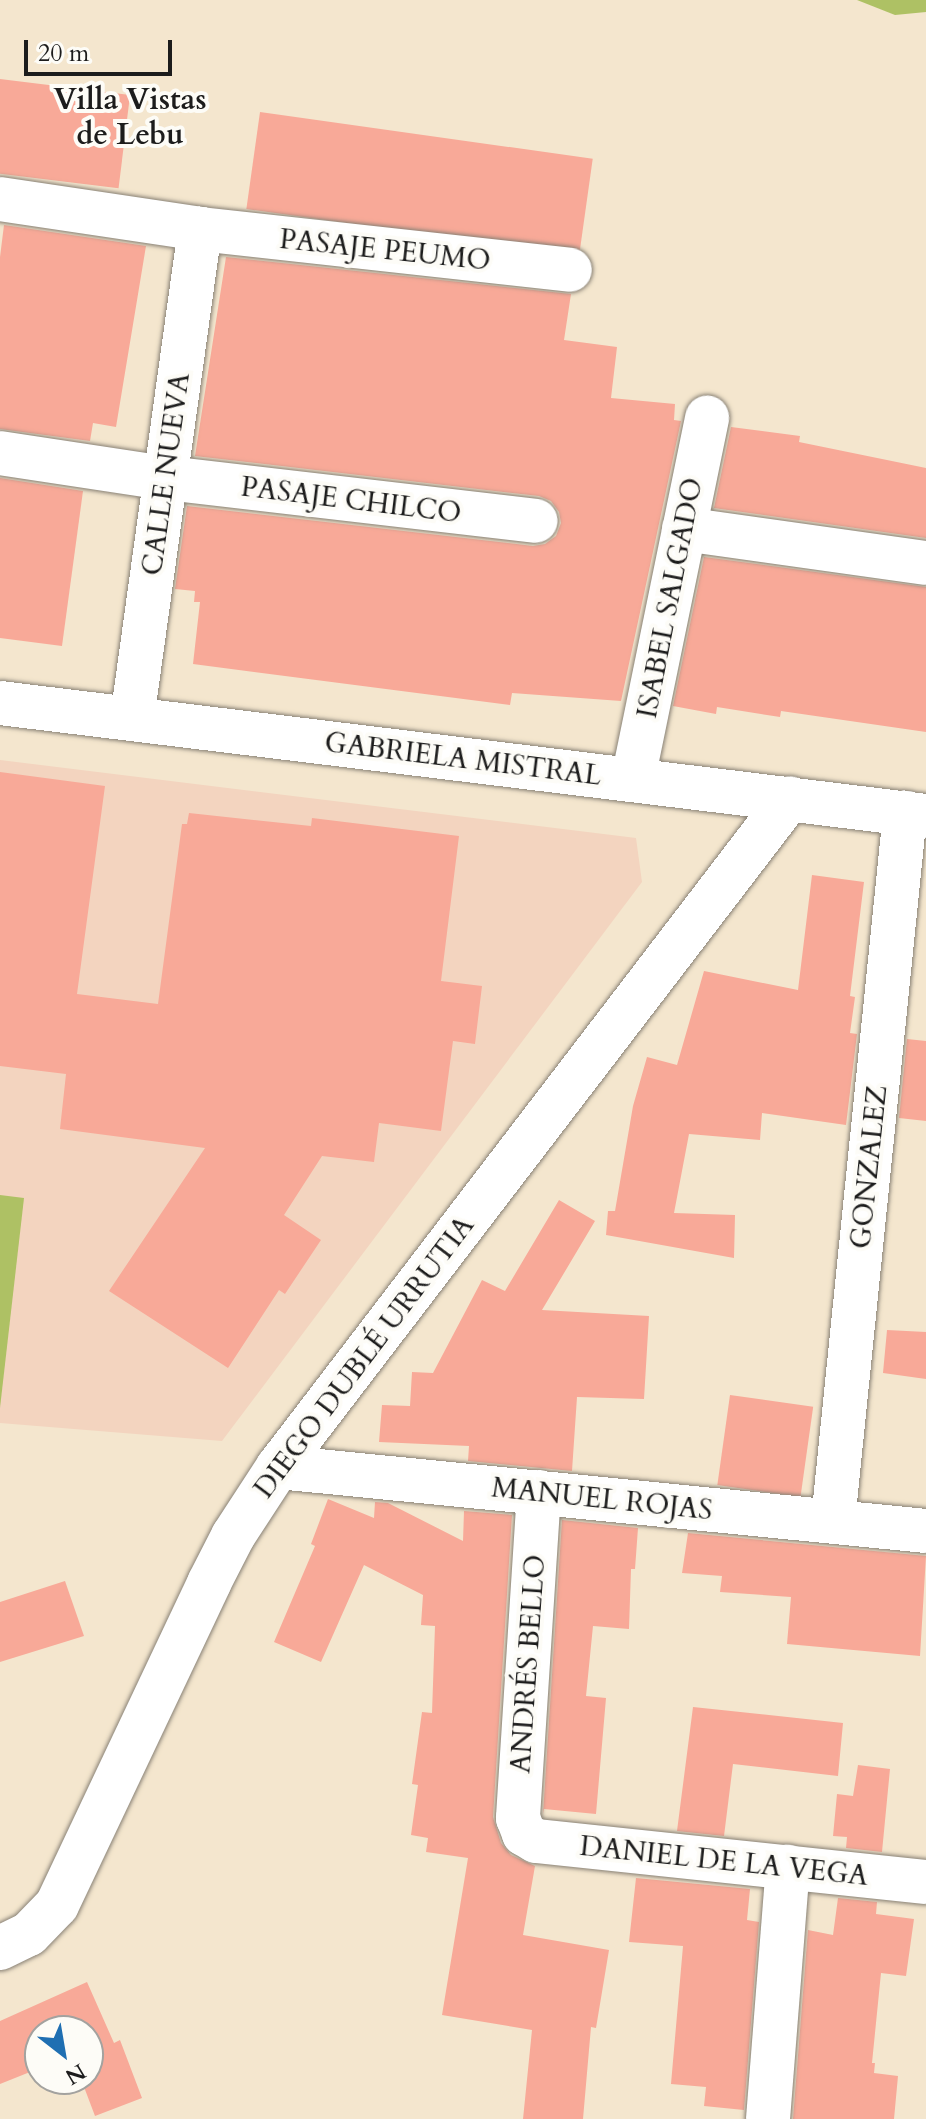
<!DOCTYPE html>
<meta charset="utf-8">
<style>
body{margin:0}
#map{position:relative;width:926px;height:2119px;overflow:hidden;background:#f4e6ce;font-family:Cardo,serif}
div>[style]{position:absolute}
.built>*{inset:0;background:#f3d4bf}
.green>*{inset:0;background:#aec164}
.building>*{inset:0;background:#f8a998;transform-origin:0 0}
.roads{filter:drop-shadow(0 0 2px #888175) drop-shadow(0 0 2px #888175)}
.minor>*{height:44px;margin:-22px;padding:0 22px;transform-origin:22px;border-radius:22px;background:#fff}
span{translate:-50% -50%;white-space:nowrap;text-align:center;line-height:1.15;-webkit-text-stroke:8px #fdfcf7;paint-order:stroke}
.street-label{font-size:28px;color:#1c1c1c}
.neighbourhood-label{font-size:30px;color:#1c1c1c;font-weight:700}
.north{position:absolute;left:24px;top:2015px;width:80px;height:80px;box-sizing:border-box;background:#fdfcf7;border:2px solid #a3a29f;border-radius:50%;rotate:149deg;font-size:22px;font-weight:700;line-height:32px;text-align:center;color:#1c1c1c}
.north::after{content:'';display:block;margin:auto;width:28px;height:36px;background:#1f6fb2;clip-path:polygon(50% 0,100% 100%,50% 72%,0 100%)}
.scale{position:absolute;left:24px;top:40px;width:148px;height:36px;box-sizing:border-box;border:4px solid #1c1c1c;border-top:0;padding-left:10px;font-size:24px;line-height:28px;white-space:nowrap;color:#1c1c1c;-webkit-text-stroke:6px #fdfcf7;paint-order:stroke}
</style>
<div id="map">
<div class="built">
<div style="clip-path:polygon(0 760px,636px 838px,642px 882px,222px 1441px,0 1423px)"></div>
</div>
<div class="green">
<div style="clip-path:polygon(857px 0,926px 0,926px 12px,895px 15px)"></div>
<div style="clip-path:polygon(0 1195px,24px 1198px,0 1408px)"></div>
</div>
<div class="building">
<div style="left:0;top:79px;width:131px;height:94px;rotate:7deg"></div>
<div style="left:260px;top:112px;width:336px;height:98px;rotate:8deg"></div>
<div style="clip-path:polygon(4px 225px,146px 246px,116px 427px,93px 423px,90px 441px,0 429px,0 257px)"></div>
<div style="clip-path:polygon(226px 257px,571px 294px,564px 340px,617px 347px,611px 398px,675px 404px,674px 420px,681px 421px,621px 701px,512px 693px,510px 705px,193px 664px,200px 602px,194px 602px,195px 591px,175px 589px,187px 506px,533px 546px,545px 544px,556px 536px,561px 523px,559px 512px,551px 501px,539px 496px,195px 456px)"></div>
<div style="clip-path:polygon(731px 427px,800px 436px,799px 442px,926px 468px,926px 538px,714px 508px)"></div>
<div style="clip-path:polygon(0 478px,83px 491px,62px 646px,0 638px)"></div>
<div style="clip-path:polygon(704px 557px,926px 587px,926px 732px,781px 711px,780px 717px,717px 707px,716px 714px,673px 706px)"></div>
<div style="clip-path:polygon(0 772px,105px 786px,77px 994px,158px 1004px,182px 824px,187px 824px,189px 813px,311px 826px,312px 818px,459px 836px,441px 981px,482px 986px,475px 1044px,453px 1041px,441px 1131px,379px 1123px,374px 1162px,322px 1156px,284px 1215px,321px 1240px,285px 1294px,279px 1290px,228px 1368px,109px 1291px,205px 1148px,60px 1129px,66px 1074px,0 1066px)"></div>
<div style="clip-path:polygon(812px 875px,864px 882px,850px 996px,855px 997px,850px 1033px,857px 1034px,846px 1125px,762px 1113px,760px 1140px,689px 1134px,674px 1213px,735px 1215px,734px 1258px,606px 1235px,608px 1211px,615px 1211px,633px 1106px,647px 1057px,677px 1065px,704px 971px,798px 990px)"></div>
<div style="clip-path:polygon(907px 1039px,926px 1041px,926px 1121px,899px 1118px)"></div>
<div style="clip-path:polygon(559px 1200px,595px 1221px,542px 1310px,649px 1316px,644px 1399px,577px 1397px,572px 1471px,468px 1461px,469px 1446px,379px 1442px,382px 1405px,410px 1406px,412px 1372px,433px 1373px,482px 1280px,505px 1291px)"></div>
<div style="clip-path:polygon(887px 1330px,926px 1332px,926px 1379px,883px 1373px)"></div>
<div style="left:730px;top:1395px;width:84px;height:91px;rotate:8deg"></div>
<div style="clip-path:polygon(328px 1499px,374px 1518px,375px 1502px,388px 1503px,463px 1541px,464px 1511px,512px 1515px,493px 1817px,501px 1843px,511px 1855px,535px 1866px,523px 1935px,609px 1950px,596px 2028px,591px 2027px,583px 2119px,523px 2119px,532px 2030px,442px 2015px,468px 1858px,426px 1852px,428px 1838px,411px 1835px,418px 1785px,412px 1784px,422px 1712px,432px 1713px,435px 1626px,421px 1625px,423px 1595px,364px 1565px,321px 1662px,274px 1642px,315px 1546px,311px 1544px)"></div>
<div style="clip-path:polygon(562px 1520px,638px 1528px,635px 1569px,631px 1569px,629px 1629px,593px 1626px,586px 1696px,606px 1698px,596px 1814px,544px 1809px,543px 1814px)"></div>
<div style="clip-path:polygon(688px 1533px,926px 1556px,920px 1656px,787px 1644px,791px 1597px,720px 1592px,722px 1576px,682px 1573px)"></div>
<div style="clip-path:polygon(65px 1581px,84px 1636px,0 1662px,0 1602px)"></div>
<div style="clip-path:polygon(693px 1707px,843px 1723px,838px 1776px,733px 1764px,724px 1836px,677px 1831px)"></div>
<div style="clip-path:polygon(858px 1765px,890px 1769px,882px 1852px,846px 1848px,847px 1837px,833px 1836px,837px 1794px,853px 1796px)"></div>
<div style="clip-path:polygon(636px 1878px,750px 1889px,747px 1920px,759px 1922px,744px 2110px,704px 2106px,706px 2087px,671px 2084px,683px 1946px,629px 1942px)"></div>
<div style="clip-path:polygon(838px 1898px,877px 1902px,876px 1914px,914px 1919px,906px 1976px,881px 1973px,872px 2063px,875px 2063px,874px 2073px,898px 2076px,894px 2119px,793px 2119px,808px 1930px,833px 1935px)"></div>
<div style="clip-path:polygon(87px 1982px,114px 2043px,120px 2040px,142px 2098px,95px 2116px,81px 2079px,88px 2079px,88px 2031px,40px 2031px,40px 2068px,0 2084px,0 2021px)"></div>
</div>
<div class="roads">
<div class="minor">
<div style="left:0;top:199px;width:202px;rotate:8.5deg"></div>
<div style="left:200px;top:229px;width:372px;rotate:6.3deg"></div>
<div style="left:0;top:453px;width:168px;rotate:8.6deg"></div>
<div style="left:166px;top:478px;width:372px;rotate:6.6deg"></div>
<div style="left:684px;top:529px;width:244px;rotate:8deg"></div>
<div style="left:0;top:703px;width:933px;rotate:6.96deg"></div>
<div style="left:132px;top:719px;width:495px;rotate:-82.1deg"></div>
<div style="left:633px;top:779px;width:369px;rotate:-78.4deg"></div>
<div style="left:278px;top:1467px;width:651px;rotate:5.64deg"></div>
<div style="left:539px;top:1492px;width:327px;rotate:93.7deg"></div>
<div style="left:518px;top:1818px;width:17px;rotate:69deg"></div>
<div style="left:524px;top:1834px;width:14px;rotate:30deg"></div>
<div style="left:536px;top:1841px;width:392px;rotate:6deg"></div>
<div style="left:833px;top:1521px;width:712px;rotate:-84.19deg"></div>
<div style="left:0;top:1948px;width:32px;rotate:-26deg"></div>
<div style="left:29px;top:1934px;width:40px;rotate:-46deg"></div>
<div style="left:57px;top:1905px;width:356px;rotate:-64.7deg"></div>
<div style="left:209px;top:1583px;width:53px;rotate:-62.9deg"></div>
<div style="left:233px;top:1536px;width:82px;rotate:-56.9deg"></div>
<div style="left:278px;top:1467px;width:842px;rotate:-52.57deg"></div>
<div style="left:768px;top:2119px;width:253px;rotate:-85.5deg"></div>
</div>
</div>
<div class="street-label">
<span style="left:385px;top:250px;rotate:6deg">PASAJE PEUMO</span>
<span style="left:166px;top:474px;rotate:-82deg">CALLE NUEVA</span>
<span style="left:351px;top:500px;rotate:7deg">PASAJE CHILCO</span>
<span style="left:670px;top:598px;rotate:-79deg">ISABEL SALGADO</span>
<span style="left:463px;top:759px;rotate:7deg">GABRIELA MISTRAL</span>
<span style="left:869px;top:1167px;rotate:-84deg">GONZALEZ</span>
<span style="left:364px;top:1357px;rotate:-53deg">DIEGO DUBLÉ URRUTIA</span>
<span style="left:602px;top:1499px;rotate:6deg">MANUEL ROJAS</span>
<span style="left:528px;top:1664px;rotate:-86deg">ANDRÉS BELLO</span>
<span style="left:724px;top:1861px;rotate:6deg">DANIEL DE LA VEGA</span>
</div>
<div class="neighbourhood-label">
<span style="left:130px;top:117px">Villa Vistas<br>de Lebu</span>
</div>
<div class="north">N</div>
<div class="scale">20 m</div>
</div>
